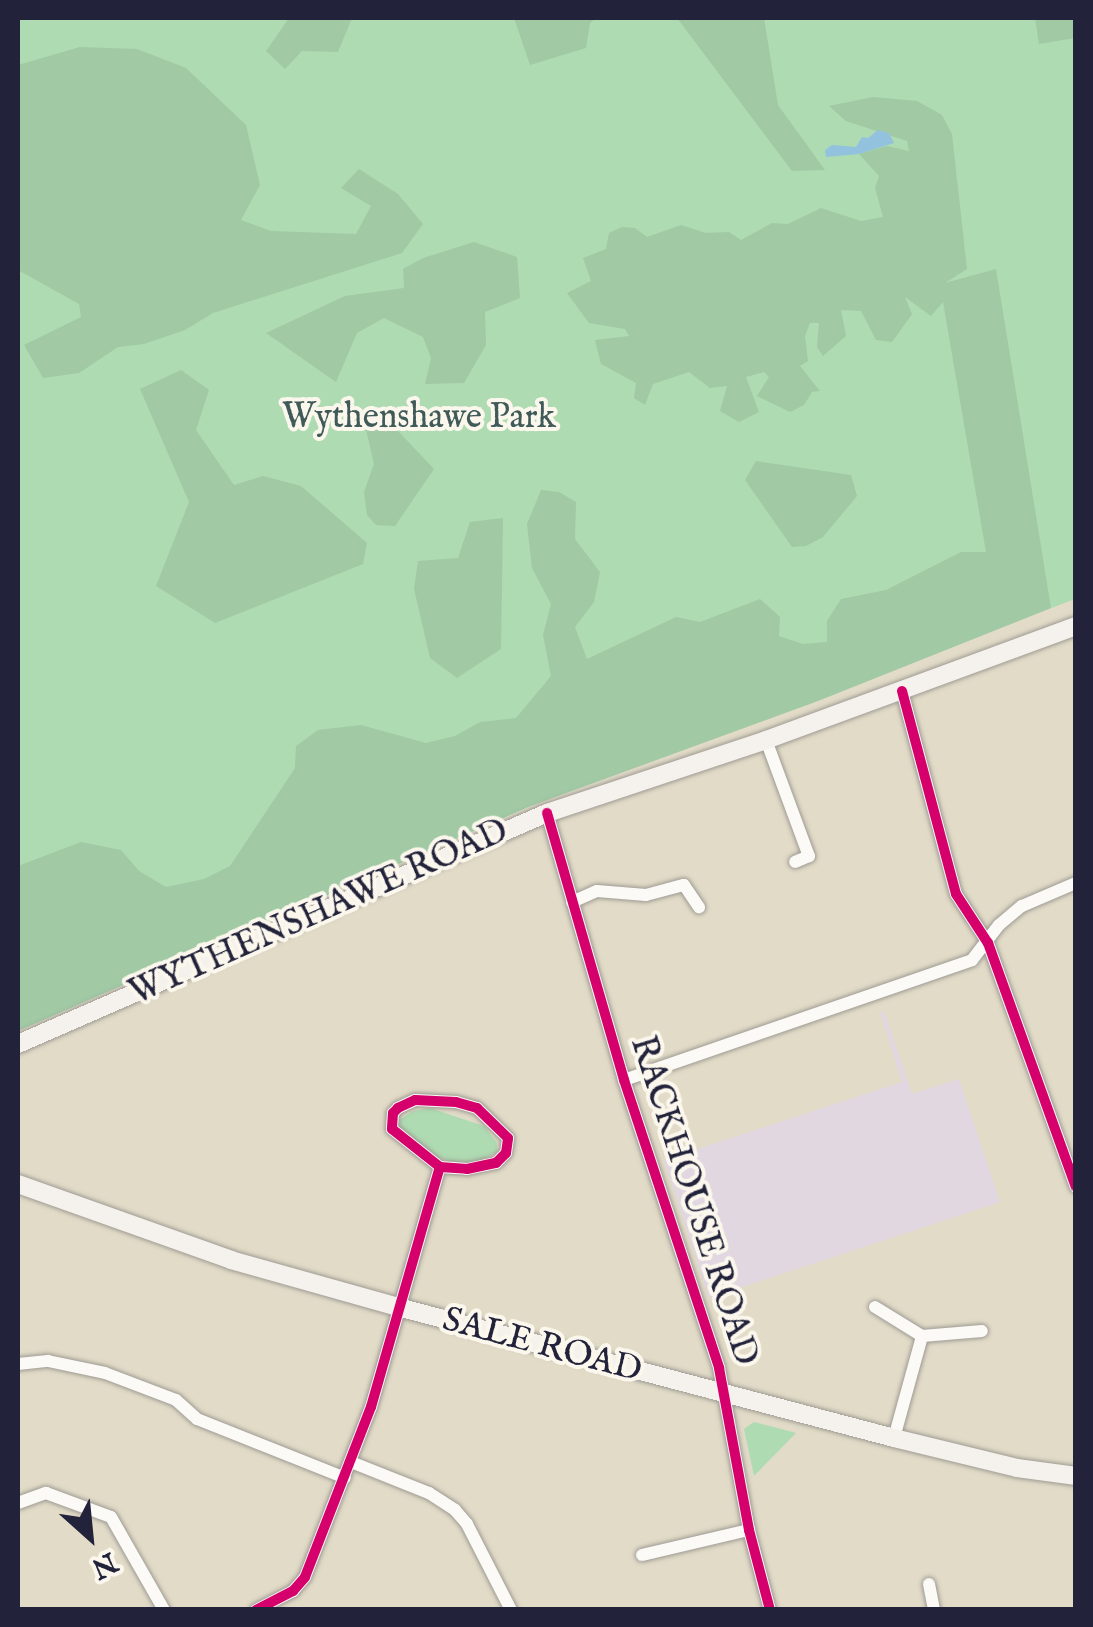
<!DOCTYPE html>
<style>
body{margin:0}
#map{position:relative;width:1093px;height:1627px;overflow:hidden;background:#e2dbc8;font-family:"IM FELL English",serif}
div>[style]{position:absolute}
.built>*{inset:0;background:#e0d7e1}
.green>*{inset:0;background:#aedbb2}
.forest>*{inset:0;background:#a0c9a4}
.water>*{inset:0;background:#93c2de}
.roads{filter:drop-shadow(0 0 2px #9e9b93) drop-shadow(0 0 2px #9e9b93)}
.street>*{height:12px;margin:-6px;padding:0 6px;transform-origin:6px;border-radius:6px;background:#fbfaf7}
.secondary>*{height:18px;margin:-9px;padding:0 9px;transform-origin:9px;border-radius:9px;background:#f5f1ec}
.cycleway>*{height:10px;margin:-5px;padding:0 5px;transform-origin:5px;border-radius:5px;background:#d6006c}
span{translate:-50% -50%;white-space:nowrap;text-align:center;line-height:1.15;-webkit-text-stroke:8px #fbf7ec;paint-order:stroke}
.park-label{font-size:35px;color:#3f5a59}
.street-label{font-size:35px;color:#22223b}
.frame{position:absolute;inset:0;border:20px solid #22223b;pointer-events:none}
.north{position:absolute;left:40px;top:1487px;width:100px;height:100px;-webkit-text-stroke:8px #fbf7ec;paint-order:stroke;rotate:153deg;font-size:28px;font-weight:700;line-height:40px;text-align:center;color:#22223b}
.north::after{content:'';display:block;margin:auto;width:35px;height:45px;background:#22223b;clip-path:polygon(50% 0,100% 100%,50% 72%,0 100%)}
</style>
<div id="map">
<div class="built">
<div style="clip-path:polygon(884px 1011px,912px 1094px,959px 1079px,1000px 1202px,709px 1298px,664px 1160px,902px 1082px,880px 1012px)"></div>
</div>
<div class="green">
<div style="clip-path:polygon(18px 18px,1075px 18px,1075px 599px,528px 807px,18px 1031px)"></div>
<div style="clip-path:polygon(430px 1108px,484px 1126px,497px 1143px,497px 1152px,478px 1162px,456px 1163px,426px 1154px,399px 1128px,399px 1120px,413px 1111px)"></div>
<div style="clip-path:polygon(754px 1422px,796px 1433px,754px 1476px,744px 1429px)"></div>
</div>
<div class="forest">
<div style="clip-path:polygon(289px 18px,352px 18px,338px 52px,302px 51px,285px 69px,266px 51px)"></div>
<div style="clip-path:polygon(514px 18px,596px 18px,590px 23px,586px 48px,530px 65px)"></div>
<div style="clip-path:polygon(677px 18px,764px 18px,778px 105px,825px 170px,792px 171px)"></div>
<div style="clip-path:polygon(1035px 18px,1075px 18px,1075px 38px,1039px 44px)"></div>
<div style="clip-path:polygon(80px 47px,137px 49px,186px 68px,246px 125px,260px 185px,241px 220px,271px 231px,356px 234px,371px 206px,341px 188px,359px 169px,398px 194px,423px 224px,402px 253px,213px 313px,185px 330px,144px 344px,118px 347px,79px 373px,43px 378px,24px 345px,81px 317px,79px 304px,18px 270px,18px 65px)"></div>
<div style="clip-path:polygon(873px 97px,917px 101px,942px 115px,952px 134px,967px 269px,945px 283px,996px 269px,1051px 608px,818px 701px,528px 807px,18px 1031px,18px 866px,81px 842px,121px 850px,139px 871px,166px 887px,204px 879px,230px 866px,295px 768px,296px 746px,318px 730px,361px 725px,426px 743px,455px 736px,480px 722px,516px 718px,551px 676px,543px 635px,551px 604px,532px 568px,527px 524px,541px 490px,559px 492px,576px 502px,575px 539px,600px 572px,594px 602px,575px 627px,587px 659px,676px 617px,700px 622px,760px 599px,780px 617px,779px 636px,803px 644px,827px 642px,827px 621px,841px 599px,886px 590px,961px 552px,986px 552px,943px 302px,931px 316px,905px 297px,912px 314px,892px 342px,876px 340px,861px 311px,841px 310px,846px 336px,823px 356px,817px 347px,819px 323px,810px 323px,805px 336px,808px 361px,800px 366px,820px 391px,812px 392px,804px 405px,790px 412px,757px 396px,769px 377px,764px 372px,746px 377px,759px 412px,739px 422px,720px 411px,727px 386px,710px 388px,689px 372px,653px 384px,645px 405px,634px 398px,636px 383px,601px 364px,595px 340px,629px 336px,625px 329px,589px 323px,567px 293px,591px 281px,583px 258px,606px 249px,609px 233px,622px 227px,635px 228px,647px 237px,681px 225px,706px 233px,729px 232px,741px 240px,772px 223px,788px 224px,821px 208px,861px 221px,883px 217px,875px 188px,879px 176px,859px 154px,887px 146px,909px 151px,907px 141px,846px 121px,829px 106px)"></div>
<div style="clip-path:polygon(474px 242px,517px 257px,520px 298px,485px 312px,486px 345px,464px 383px,425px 384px,431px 358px,423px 337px,384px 318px,357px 333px,336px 382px,266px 333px,345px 296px,404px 288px,403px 269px,423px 258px)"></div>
<div style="clip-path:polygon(181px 370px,209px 390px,196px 430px,234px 485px,263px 476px,301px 486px,367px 543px,363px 564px,215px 623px,156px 586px,189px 502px,140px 389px)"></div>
<div style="clip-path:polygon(381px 413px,434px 469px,395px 526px,376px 525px,367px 515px,364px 492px,374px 464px,365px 425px)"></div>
<div style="clip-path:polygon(756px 461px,851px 475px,857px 496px,823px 537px,806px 546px,792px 547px,745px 480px)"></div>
<div style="clip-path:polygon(503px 518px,501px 649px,457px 678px,430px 658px,414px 589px,418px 561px,458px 558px,470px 522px)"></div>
</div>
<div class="water">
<div style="clip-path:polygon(878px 130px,889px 133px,894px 143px,859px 154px,826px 157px,825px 150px,832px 145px,856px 147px,862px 137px,868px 138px)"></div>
</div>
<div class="roads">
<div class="street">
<div style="left:902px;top:691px;width:210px;rotate:75.1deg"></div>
<div style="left:956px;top:894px;width:59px;rotate:56.9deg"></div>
<div style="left:988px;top:943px;width:259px;rotate:70.2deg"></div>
<div style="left:766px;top:740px;width:124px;rotate:69.7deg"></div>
<div style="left:809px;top:856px;width:15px;rotate:157deg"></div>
<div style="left:547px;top:813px;width:278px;rotate:73.9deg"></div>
<div style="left:624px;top:1080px;width:303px;rotate:71.7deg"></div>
<div style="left:719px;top:1368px;width:165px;rotate:79.5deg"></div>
<div style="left:749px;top:1530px;width:83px;rotate:75.3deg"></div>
<div style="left:572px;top:902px;width:27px;rotate:-24deg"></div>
<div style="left:597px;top:891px;width:49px;rotate:4.7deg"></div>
<div style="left:646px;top:895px;width:39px;rotate:-15deg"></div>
<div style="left:684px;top:885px;width:27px;rotate:56deg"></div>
<div style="left:624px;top:1080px;width:368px;rotate:-19deg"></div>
<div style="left:972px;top:960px;width:44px;rotate:-52.4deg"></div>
<div style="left:999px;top:925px;width:30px;rotate:-40deg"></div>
<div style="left:1022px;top:906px;width:59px;rotate:-23.1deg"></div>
<div style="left:875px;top:1307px;width:55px;rotate:31.7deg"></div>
<div style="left:18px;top:1364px;width:30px;rotate:-6deg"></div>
<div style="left:48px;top:1361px;width:58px;rotate:11.9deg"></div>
<div style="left:105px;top:1373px;width:76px;rotate:20.8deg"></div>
<div style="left:176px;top:1400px;width:28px;rotate:42deg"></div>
<div style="left:197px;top:1419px;width:159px;rotate:21.7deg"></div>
<div style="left:894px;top:1438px;width:106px;rotate:-74.6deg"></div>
<div style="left:922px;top:1336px;width:60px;rotate:-4.8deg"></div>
<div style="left:351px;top:1462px;width:84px;rotate:21.7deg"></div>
<div style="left:429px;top:1493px;width:31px;rotate:33deg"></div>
<div style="left:455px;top:1510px;width:18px;rotate:49deg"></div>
<div style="left:467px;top:1524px;width:97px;rotate:62.9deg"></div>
<div style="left:18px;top:1503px;width:30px;rotate:-20deg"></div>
<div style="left:46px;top:1493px;width:69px;rotate:20.3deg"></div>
<div style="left:111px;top:1517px;width:107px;rotate:60.3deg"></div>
<div style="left:642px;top:1555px;width:110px;rotate:-13.2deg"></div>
<div style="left:929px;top:1584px;width:26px;rotate:79deg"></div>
<div style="left:256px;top:1610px;width:42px;rotate:-27.2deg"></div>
<div style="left:293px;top:1591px;width:18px;rotate:-49deg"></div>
<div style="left:305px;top:1577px;width:182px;rotate:-68.8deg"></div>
<div style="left:371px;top:1407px;width:250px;rotate:-74deg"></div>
<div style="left:440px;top:1167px;width:27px;rotate:4deg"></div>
<div style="left:467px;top:1169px;width:30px;rotate:-12deg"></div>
<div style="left:496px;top:1163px;width:14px;rotate:-45deg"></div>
<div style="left:506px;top:1153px;width:15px;rotate:-82deg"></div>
<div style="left:508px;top:1138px;width:43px;rotate:-135.9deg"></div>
<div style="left:477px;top:1108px;width:22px;rotate:-164deg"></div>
<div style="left:456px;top:1102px;width:41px;rotate:-177.2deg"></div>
<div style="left:415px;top:1100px;width:19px;rotate:155deg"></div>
<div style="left:398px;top:1108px;width:7px;rotate:135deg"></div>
<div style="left:393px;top:1113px;width:16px;rotate:94deg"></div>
<div style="left:392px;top:1129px;width:61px;rotate:38.4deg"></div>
</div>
<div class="secondary">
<div style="left:18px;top:1044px;width:577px;rotate:-23.59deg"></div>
<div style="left:547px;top:813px;width:231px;rotate:-18.4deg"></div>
<div style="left:766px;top:740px;width:330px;rotate:-20.2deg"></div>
<div style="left:18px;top:1184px;width:226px;rotate:19.6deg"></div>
<div style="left:231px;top:1260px;width:173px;rotate:15.7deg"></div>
<div style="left:398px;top:1307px;width:513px;rotate:14.79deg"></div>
<div style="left:894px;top:1438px;width:127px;rotate:13.7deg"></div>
<div style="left:1017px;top:1468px;width:60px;rotate:7.7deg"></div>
</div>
</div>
<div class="cycleway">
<div style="left:902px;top:691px;width:210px;rotate:75.1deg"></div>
<div style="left:956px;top:894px;width:59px;rotate:56.9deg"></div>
<div style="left:988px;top:943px;width:259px;rotate:70.2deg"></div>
<div style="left:547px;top:813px;width:278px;rotate:73.9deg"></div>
<div style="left:624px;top:1080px;width:303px;rotate:71.7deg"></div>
<div style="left:719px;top:1368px;width:165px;rotate:79.5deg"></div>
<div style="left:749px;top:1530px;width:83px;rotate:75.3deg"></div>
<div style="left:256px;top:1610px;width:42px;rotate:-27.2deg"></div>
<div style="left:293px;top:1591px;width:18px;rotate:-49deg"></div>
<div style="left:305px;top:1577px;width:182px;rotate:-68.8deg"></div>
<div style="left:371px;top:1407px;width:250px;rotate:-74deg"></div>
<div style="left:440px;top:1167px;width:27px;rotate:4deg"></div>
<div style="left:467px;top:1169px;width:30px;rotate:-12deg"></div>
<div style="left:496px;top:1163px;width:14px;rotate:-45deg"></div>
<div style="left:506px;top:1153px;width:15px;rotate:-82deg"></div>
<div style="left:508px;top:1138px;width:43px;rotate:-135.9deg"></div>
<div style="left:477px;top:1108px;width:22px;rotate:-164deg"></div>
<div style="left:456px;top:1102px;width:41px;rotate:-177.2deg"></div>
<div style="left:415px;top:1100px;width:19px;rotate:155deg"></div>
<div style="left:398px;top:1108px;width:7px;rotate:135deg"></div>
<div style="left:393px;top:1113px;width:16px;rotate:94deg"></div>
<div style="left:392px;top:1129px;width:61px;rotate:38.4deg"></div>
</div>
<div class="park-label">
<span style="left:419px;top:418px">Wythenshawe Park</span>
</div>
<div class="street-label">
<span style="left:319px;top:913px;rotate:-24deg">WYTHENSHAWE ROAD</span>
<span style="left:693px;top:1201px;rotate:72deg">RACKHOUSE ROAD</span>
<span style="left:542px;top:1346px;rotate:15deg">SALE ROAD</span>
</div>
<div class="frame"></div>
<div class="north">N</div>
</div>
